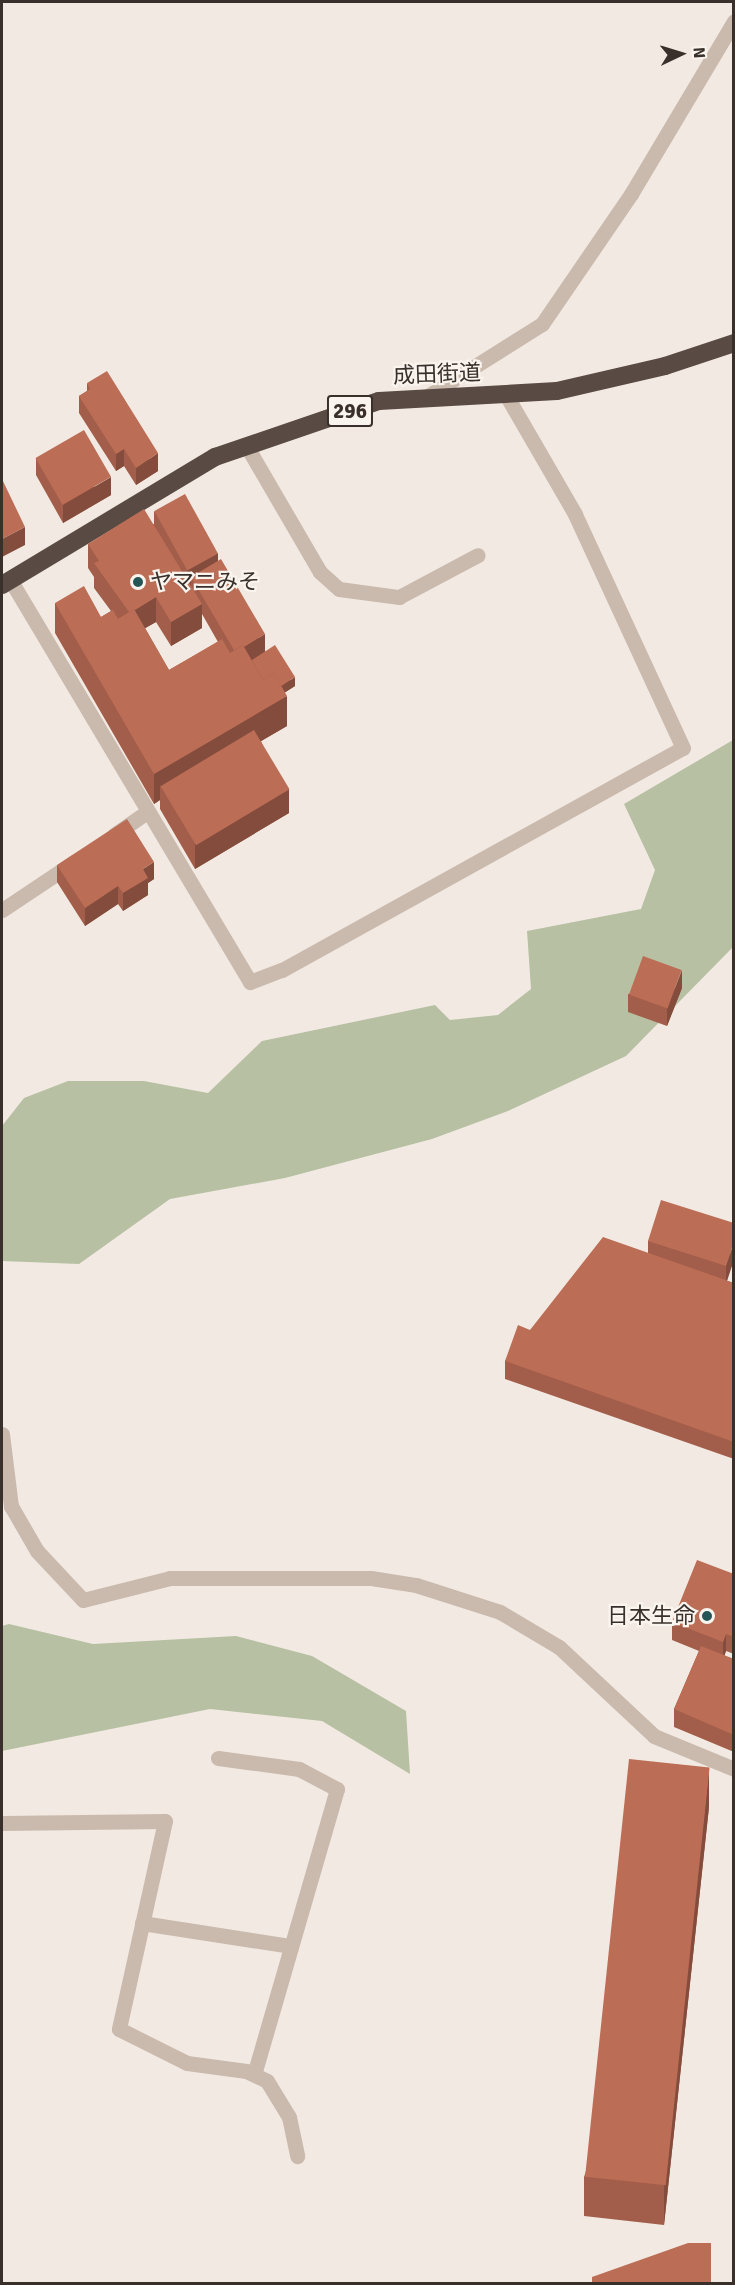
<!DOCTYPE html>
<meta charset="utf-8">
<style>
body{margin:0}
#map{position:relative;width:735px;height:2285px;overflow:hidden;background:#f2eae2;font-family:Signika,"Noto Sans JP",sans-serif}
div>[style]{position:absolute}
.green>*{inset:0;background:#b7c0a3}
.minor>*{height:15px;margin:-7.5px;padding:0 7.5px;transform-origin:7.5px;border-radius:7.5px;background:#cabaae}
.highway>*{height:18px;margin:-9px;padding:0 9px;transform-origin:9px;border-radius:9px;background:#594a44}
.wall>*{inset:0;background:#a25e4a}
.shaded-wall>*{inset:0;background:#844c3c}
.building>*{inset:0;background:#bc6d56;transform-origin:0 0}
.dots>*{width:16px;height:16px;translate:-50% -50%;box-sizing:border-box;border:3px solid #faf4ee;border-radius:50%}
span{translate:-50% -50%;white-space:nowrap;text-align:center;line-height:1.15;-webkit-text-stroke:4.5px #faf4ee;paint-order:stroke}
.shield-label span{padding:2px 4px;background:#faf4ee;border:2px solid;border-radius:4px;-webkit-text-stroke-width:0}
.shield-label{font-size:21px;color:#39302c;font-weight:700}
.street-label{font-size:22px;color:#39302c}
.poi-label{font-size:22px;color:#39302c}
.left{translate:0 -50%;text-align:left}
.right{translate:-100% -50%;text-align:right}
.frame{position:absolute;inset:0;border:3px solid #39302c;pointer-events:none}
.north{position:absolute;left:651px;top:24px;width:60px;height:60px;-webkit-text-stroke:4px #faf4ee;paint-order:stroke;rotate:86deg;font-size:16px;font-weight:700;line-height:24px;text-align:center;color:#39302c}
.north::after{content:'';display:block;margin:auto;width:21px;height:27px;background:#39302c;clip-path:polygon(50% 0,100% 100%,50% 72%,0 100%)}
</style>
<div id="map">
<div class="green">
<div style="clip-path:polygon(733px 740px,733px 947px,626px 1056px,508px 1111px,432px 1139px,285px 1178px,170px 1199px,79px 1264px,2px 1261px,2px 1126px,24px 1098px,68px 1081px,144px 1081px,208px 1093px,262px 1041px,435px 1005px,450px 1020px,498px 1015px,531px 989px,527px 931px,641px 909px,655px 870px,624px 804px)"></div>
<div style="clip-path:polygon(9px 1624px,93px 1644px,236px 1636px,312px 1656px,406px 1711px,410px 1774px,322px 1721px,210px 1709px,2px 1751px,2px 1626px)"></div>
</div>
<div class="minor">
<div style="left:426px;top:397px;width:137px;rotate:-32.2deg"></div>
<div style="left:542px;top:324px;width:158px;rotate:-55.6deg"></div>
<div style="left:631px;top:194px;width:201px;rotate:-59.2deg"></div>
<div style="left:246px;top:445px;width:147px;rotate:59.8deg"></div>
<div style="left:320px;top:572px;width:25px;rotate:42deg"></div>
<div style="left:339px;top:589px;width:61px;rotate:7.6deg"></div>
<div style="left:399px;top:597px;width:89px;rotate:-28deg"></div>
<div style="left:11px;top:581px;width:467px;rotate:59.2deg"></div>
<div style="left:250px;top:982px;width:34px;rotate:-21deg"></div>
<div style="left:282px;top:970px;width:458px;rotate:-29deg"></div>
<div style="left:683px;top:748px;width:258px;rotate:-114.8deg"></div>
<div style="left:575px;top:514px;width:138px;rotate:-120.1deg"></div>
<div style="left:114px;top:835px;width:39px;rotate:-35deg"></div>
<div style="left:2px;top:910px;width:87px;rotate:-33.7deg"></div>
<div style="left:2px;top:1434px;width:73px;rotate:82.9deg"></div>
<div style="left:11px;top:1506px;width:52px;rotate:60deg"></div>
<div style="left:37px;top:1551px;width:67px;rotate:46.8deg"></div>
<div style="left:83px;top:1600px;width:90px;rotate:-14.2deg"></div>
<div style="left:170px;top:1578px;width:201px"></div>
<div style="left:371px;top:1578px;width:46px;rotate:8.8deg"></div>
<div style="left:416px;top:1585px;width:88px;rotate:17.8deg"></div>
<div style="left:500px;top:1612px;width:69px;rotate:30.7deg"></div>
<div style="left:559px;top:1647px;width:130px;rotate:43.1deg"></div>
<div style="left:654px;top:1736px;width:87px;rotate:22.4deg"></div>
<div style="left:218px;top:1758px;width:82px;rotate:7.7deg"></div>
<div style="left:299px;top:1769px;width:43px;rotate:27.8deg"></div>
<div style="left:337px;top:1789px;width:297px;rotate:106.2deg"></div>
<div style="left:2px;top:1823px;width:163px;rotate:-0.7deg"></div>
<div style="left:165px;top:1821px;width:213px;rotate:102.5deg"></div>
<div style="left:119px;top:2029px;width:76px;rotate:26.6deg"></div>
<div style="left:187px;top:2063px;width:60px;rotate:7.7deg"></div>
<div style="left:246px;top:2071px;width:23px;rotate:25deg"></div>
<div style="left:267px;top:2081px;width:42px;rotate:58.6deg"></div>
<div style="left:289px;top:2117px;width:40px;rotate:78deg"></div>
<div style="left:142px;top:1923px;width:151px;rotate:8.8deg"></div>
</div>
<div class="highway">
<div style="left:2px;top:585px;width:249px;rotate:-31deg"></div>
<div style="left:215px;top:457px;width:173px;rotate:-18.9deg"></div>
<div style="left:379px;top:401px;width:178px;rotate:-3.2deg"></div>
<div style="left:557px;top:391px;width:111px;rotate:-13deg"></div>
<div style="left:665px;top:366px;width:73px;rotate:-18.4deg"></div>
</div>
<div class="wall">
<div style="clip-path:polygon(87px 383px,158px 471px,136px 485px,124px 466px,116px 471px,79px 413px,79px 396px,87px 391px)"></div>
<div style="clip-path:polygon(36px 458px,111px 495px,63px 523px,36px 475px)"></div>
<div style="clip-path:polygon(evenodd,154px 511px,218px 561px,265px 651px,295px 686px,285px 692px,287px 726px,261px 741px,289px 813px,195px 869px,160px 809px,160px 800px,154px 804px,55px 633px,55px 603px,101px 617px,111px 611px,94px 588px,94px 577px,88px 568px,88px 544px,154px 524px,154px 511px,202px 614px,218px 642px,169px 670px,145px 628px,156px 622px,171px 646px,202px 628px,202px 614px)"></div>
<div style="clip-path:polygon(57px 865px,154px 879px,148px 883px,148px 895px,123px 911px,118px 904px,85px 926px,57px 882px)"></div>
<div style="clip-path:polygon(682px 988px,667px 1026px,628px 1012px,628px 994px)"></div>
<div style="clip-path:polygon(734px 1223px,727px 1281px,734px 1283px,734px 1459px,505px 1379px,505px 1361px,530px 1330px,648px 1253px,648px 1241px)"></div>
<div style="clip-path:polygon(734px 1574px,734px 1654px,726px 1651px,724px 1656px,734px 1659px,734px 1752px,674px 1727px,674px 1709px,699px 1651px,672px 1640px,672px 1622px)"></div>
<div style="clip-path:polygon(709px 1807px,664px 2225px,584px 2216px,584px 2177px)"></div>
</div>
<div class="shaded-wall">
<div style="clip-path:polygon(124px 449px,124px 466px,116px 471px,116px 454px)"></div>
<div style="clip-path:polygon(158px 453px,158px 471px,136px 485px,136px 468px)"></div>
<div style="clip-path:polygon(111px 477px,111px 495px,63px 523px,63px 505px)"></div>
<div style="clip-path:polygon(25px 527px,25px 545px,2px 557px,2px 539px)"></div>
<div style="clip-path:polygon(218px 553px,218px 571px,191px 577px,191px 585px,187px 588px,187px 570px)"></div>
<div style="clip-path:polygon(156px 597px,156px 622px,130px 637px,130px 613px)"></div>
<div style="clip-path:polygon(202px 604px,202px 628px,171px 646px,171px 622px)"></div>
<div style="clip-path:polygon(265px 634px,265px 652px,235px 670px,235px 652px)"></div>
<div style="clip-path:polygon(295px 677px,295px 686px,269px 703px,269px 694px)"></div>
<div style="clip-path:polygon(287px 696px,287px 726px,167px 796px,160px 785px,160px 800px,154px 804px,154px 774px)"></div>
<div style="clip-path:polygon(289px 789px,289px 813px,195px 869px,195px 844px)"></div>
<div style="clip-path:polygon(154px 862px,154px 879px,148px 883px,148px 895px,123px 911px,123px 893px,143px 869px)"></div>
<div style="clip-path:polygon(118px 886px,118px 904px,85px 926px,85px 908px)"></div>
<div style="clip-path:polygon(682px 970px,682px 988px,667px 1026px,667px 1009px)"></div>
<div style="clip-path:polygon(734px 1242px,734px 1260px,726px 1284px,726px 1266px)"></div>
<div style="clip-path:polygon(726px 1634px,726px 1651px,723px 1660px,723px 1642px)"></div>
<div style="clip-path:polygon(709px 1768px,709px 1807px,664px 2225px,664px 2186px)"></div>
</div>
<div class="building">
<div style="clip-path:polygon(107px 371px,158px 453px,136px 468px,124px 449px,116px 454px,79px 396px,90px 389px,87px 383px)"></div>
<div style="left:84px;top:430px;width:54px;height:56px;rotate:60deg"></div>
<div style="clip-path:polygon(2px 479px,25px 527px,2px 539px)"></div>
<div style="left:185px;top:494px;width:68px;height:35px;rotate:61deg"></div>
<div style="clip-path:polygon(144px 509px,202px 604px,171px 622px,156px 597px,135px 610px,134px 609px,129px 612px,94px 563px,99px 561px,88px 544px)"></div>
<div style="clip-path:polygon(221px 559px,265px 634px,244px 647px,243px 645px,234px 650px,191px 577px)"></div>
<div style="clip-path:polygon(84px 586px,101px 617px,113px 610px,118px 619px,134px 609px,169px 670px,222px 639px,230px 653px,243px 645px,263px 680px,274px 673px,287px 696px,154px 774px,55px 603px)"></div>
<div style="clip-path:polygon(275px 645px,295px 677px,281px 686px,274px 673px,263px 680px,252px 660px)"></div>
<div style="left:254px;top:730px;width:69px;height:109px;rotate:59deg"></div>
<div style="clip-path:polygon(127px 819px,154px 862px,143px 869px,148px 878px,123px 893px,118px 886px,85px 908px,57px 865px)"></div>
<div style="left:643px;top:956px;width:41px;height:41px;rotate:20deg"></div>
<div style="clip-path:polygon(661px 1200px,734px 1223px,734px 1242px,726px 1266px,648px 1241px)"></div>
<div style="clip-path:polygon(603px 1237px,734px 1283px,734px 1442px,505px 1361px,518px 1325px,530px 1330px)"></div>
<div style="clip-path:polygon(697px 1560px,734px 1574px,734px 1637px,726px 1634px,723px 1642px,672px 1622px)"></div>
<div style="clip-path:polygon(701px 1646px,734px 1659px,734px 1735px,674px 1709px)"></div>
<div style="left:629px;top:1759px;width:81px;height:420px;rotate:6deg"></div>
<div style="clip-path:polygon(688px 2243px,711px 2243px,711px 2283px,592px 2283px,592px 2277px)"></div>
</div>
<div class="dots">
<div style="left:138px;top:582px;background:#255557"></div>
<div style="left:707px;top:1616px;background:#255557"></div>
</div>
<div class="shield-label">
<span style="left:350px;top:411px">296</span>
</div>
<div class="street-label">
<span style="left:437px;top:374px;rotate:-2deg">成田街道</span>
</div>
<div class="poi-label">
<span class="left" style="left:150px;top:582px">ヤマニみそ</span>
<span class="right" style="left:695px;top:1616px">日本生命</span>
</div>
<div class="frame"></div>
<div class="north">N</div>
</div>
